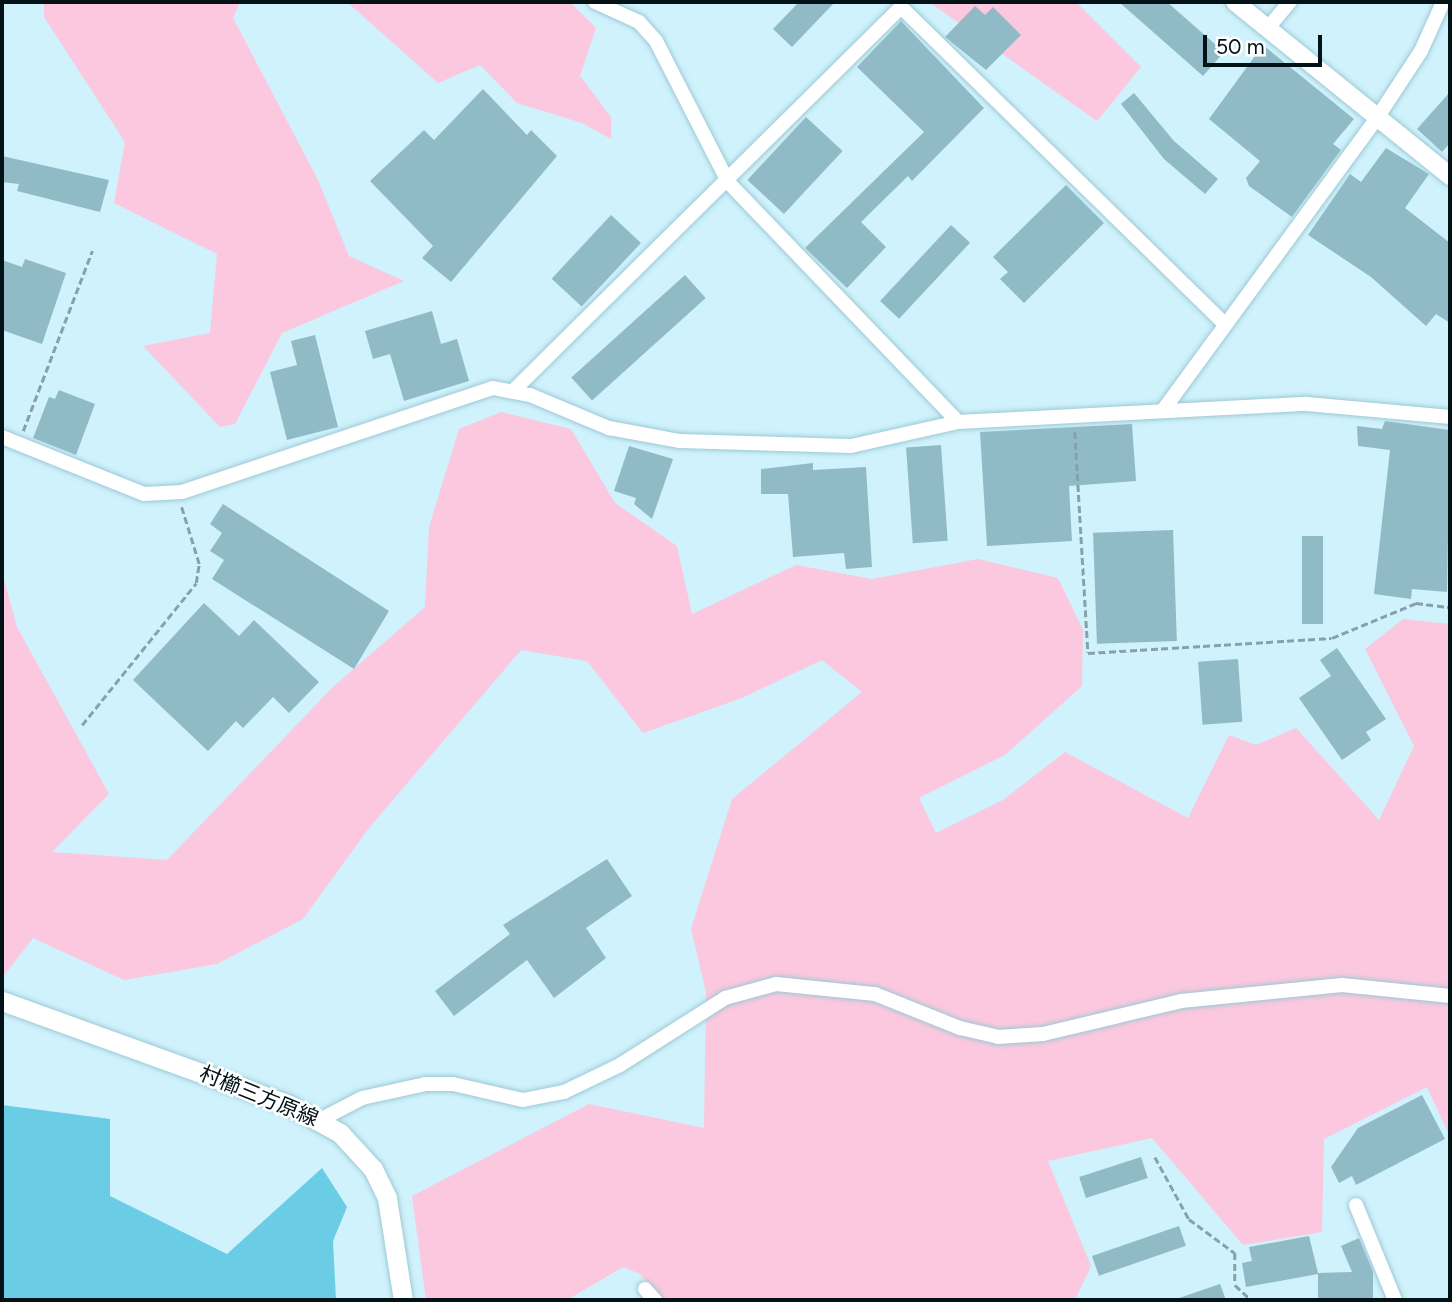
<!DOCTYPE html>
<meta charset="utf-8">
<style>
body{margin:0}
#map{position:relative;width:1452px;height:1302px;overflow:hidden;background:#cff2fc;font-family:Figtree,"Noto Sans JP",sans-serif}
div>[style]{position:absolute}
.green>*{inset:0;background:#fbc8df}
.water>*{inset:0;background:#6bcce5}
.building>*{inset:0;background:#90bbc6;transform-origin:0 0}
.path>*{height:2.5px;margin-top:-1.25px;transform-origin:0;background:repeating-linear-gradient(90deg,#85a1a9 0 7px,transparent 0 10.5px)}
.roads{filter:drop-shadow(0 0 2px #9dc9d5) drop-shadow(0 0 2px #9dc9d5)}
.minor>*{height:14px;margin:-7px;padding:0 7px;transform-origin:7px;border-radius:7px;background:#fff}
.tertiary>*{height:18px;margin:-9px;padding:0 9px;transform-origin:9px;border-radius:9px;background:#fff}
.secondary>*{height:19px;margin:-9.5px;padding:0 9.5px;transform-origin:9.5px;border-radius:9.5px;background:#fff}
span{translate:-50% -50%;white-space:nowrap;text-align:center;line-height:1.15;-webkit-text-stroke:5px #fff;paint-order:stroke}
.street-label{font-size:21px;color:#031216}
.frame{position:absolute;inset:0;border:4px solid #031216;pointer-events:none}
.scale{position:absolute;left:1203px;top:35px;width:119px;height:32px;box-sizing:border-box;border:4px solid #031216;border-top:0;padding-left:9px;font-size:21px;line-height:24px;white-space:nowrap;color:#031216;-webkit-text-stroke:5px #fff;paint-order:stroke}
</style>
<div id="map">
<div class="green">
<div style="clip-path:polygon(44px 2px,240px 2px,233px 18px,318px 180px,349px 256px,404px 281px,282px 333px,235px 424px,220px 427px,143px 346px,210px 333px,217px 254px,114px 203px,125px 142px,44px 17px)"></div>
<div style="clip-path:polygon(347px 2px,570px 2px,596px 28px,580px 76px,611px 117px,611px 139px,582px 123px,517px 103px,480px 65px,438px 83px)"></div>
<div style="clip-path:polygon(929px 2px,1076px 2px,1141px 67px,1097px 121px)"></div>
<div style="clip-path:polygon(501px 412px,571px 429px,615px 503px,677px 546px,692px 614px,796px 565px,872px 579px,978px 559px,1058px 578px,1083px 630px,1082px 686px,1005px 755px,919px 798px,936px 833px,1003px 800px,1065px 752px,1188px 818px,1229px 735px,1256px 745px,1296px 728px,1379px 820px,1414px 746px,1365px 649px,1403px 619px,1450px 624px,1450px 1137px,1427px 1087px,1324px 1139px,1322px 1232px,1243px 1245px,1152px 1138px,1048px 1161px,1091px 1266px,1075px 1300px,662px 1300px,640px 1274px,623px 1267px,567px 1300px,426px 1300px,412px 1196px,589px 1104px,704px 1128px,706px 992px,691px 929px,732px 799px,862px 692px,822px 660px,742px 698px,643px 733px,587px 661px,521px 650px,369px 828px,303px 919px,217px 964px,124px 980px,33px 938px,2px 978px,2px 572px,17px 627px,109px 794px,52px 852px,167px 860px,333px 687px,425px 607px,429px 527px,459px 429px)"></div>
</div>
<div class="water">
<div style="clip-path:polygon(2px 1105px,110px 1119px,110px 1196px,227px 1254px,322px 1168px,347px 1207px,333px 1241px,336px 1300px,2px 1300px)"></div>
</div>
<div class="building">
<div style="clip-path:polygon(799px 2px,835px 2px,792px 47px,773px 29px)"></div>
<div style="clip-path:polygon(1119px 2px,1167px 2px,1224px 52px,1203px 76px)"></div>
<div style="clip-path:polygon(975px 6px,985px 15px,993px 7px,1021px 35px,986px 70px,945px 37px)"></div>
<div style="clip-path:polygon(901px 21px,984px 108px,912px 181px,908px 176px,861px 222px,886px 247px,847px 288px,805px 248px,924px 132px,857px 67px)"></div>
<div style="clip-path:polygon(1263px 45px,1354px 119px,1333px 144px,1341px 150px,1292px 217px,1249px 186px,1246px 178px,1260px 161px,1209px 119px)"></div>
<div style="clip-path:polygon(483px 89px,527px 135px,531px 130px,557px 156px,451px 282px,422px 258px,433px 246px,370px 181px,424px 130px,434px 140px)"></div>
<div style="clip-path:polygon(1450px 92px,1450px 143px,1442px 152px,1417px 129px)"></div>
<div style="clip-path:polygon(1134px 93px,1174px 141px,1218px 179px,1205px 194px,1164px 159px,1121px 104px)"></div>
<div style="left:806px;top:117px;width:50px;height:86px;rotate:43deg"></div>
<div style="clip-path:polygon(1386px 148px,1429px 174px,1405px 208px,1450px 243px,1450px 323px,1436px 314px,1426px 326px,1371px 277px,1308px 235px,1350px 174px,1361px 182px)"></div>
<div style="clip-path:polygon(2px 156px,109px 180px,100px 212px,17px 191px,19px 184px,2px 182px)"></div>
<div style="clip-path:polygon(1066px 185px,1104px 223px,1024px 303px,1000px 279px,1008px 272px,993px 257px)"></div>
<div style="left:611px;top:215px;width:41px;height:87px;rotate:43deg"></div>
<div style="left:951px;top:225px;width:26px;height:104px;rotate:43deg"></div>
<div style="clip-path:polygon(25px 259px,66px 273px,42px 344px,2px 330px,2px 260px,22px 267px)"></div>
<div style="left:685px;top:275px;width:31px;height:153px;rotate:48deg"></div>
<div style="clip-path:polygon(432px 311px,441px 344px,457px 339px,469px 381px,404px 401px,390px 354px,373px 359px,365px 331px)"></div>
<div style="clip-path:polygon(315px 335px,338px 427px,287px 440px,270px 372px,297px 365px,291px 341px)"></div>
<div style="clip-path:polygon(59px 390px,95px 404px,76px 455px,33px 438px,49px 397px,55px 399px)"></div>
<div style="clip-path:polygon(1385px 421px,1450px 430px,1447px 592px,1412px 589px,1411px 599px,1374px 594px,1390px 450px,1358px 446px,1357px 426px,1382px 429px)"></div>
<div style="clip-path:polygon(1132px 424px,1136px 481px,1069px 486px,1072px 541px,987px 546px,980px 432px)"></div>
<div style="left:941px;top:445px;width:96px;height:35px;rotate:86deg"></div>
<div style="clip-path:polygon(629px 446px,673px 459px,652px 519px,634px 504px,636px 498px,614px 491px)"></div>
<div style="clip-path:polygon(813px 463px,813px 470px,866px 467px,872px 567px,846px 569px,844px 553px,793px 557px,788px 494px,761px 494px,761px 469px)"></div>
<div style="clip-path:polygon(223px 504px,389px 611px,354px 669px,212px 579px,224px 560px,210px 551px,222px 533px,210px 524px)"></div>
<div style="left:1173px;top:530px;width:111px;height:80px;rotate:88deg"></div>
<div style="left:1302px;top:536px;width:21px;height:88px"></div>
<div style="clip-path:polygon(204px 603px,239px 636px,254px 620px,319px 682px,289px 713px,273px 697px,243px 728px,236px 721px,208px 751px,133px 680px)"></div>
<div style="clip-path:polygon(1337px 648px,1386px 719px,1366px 732px,1371px 740px,1342px 760px,1299px 698px,1331px 676px,1320px 660px)"></div>
<div style="left:1238px;top:659px;width:63px;height:40px;rotate:86deg"></div>
<div style="clip-path:polygon(607px 859px,632px 896px,586px 928px,606px 958px,554px 998px,527px 960px,454px 1016px,435px 991px,510px 934px,503px 925px)"></div>
<div style="clip-path:polygon(1422px 1095px,1445px 1139px,1356px 1185px,1352px 1176px,1339px 1183px,1331px 1167px,1358px 1128px)"></div>
<div style="left:1141px;top:1157px;width:22px;height:65px;rotate:72deg"></div>
<div style="left:1179px;top:1226px;width:21px;height:92px;rotate:71deg"></div>
<div style="clip-path:polygon(1309px 1236px,1318px 1273px,1352px 1272px,1341px 1246px,1359px 1238px,1373px 1271px,1373px 1300px,1318px 1300px,1318px 1274px,1246px 1287px,1242px 1263px,1252px 1261px,1249px 1247px)"></div>
<div style="clip-path:polygon(1220px 1284px,1226px 1300px,1180px 1300px,1179px 1298px)"></div>
</div>
<div class="path">
<div style="left:23px;top:431px;width:193px;rotate:-69deg"></div>
<div style="left:1075px;top:432px;width:221px;rotate:86.6deg"></div>
<div style="left:1088px;top:653px;width:244px;rotate:-3.5deg"></div>
<div style="left:1332px;top:638px;width:91px;rotate:-22.6deg"></div>
<div style="left:1416px;top:603px;width:34px;rotate:7deg"></div>
<div style="left:82px;top:725px;width:182px;rotate:-51.2deg"></div>
<div style="left:196px;top:583px;width:19px;rotate:-81deg"></div>
<div style="left:199px;top:564px;width:61px;rotate:-107.2deg"></div>
<div style="left:1155px;top:1157px;width:71px;rotate:61.3deg"></div>
<div style="left:1189px;top:1219px;width:57px;rotate:36.5deg"></div>
<div style="left:1235px;top:1253px;width:32px;rotate:90deg"></div>
<div style="left:1235px;top:1285px;width:22px;rotate:43deg"></div>
</div>
<div class="roads">
<div class="minor">
<div style="left:595px;top:2px;width:48px;rotate:24.4deg"></div>
<div style="left:639px;top:22px;width:25px;rotate:48deg"></div>
<div style="left:656px;top:41px;width:158px;rotate:62.9deg"></div>
<div style="left:728px;top:182px;width:332px;rotate:46.2deg"></div>
<div style="left:1268px;top:28px;width:34px;rotate:-50deg"></div>
<div style="left:513px;top:391px;width:546px;rotate:-44.7deg"></div>
<div style="left:901px;top:7px;width:453px;rotate:44.4deg"></div>
<div style="left:1164px;top:409px;width:361px;rotate:-53.8deg"></div>
<div style="left:1377px;top:118px;width:80px;rotate:-56.7deg"></div>
<div style="left:1421px;top:51px;width:54px;rotate:-65.8deg"></div>
<div style="left:2px;top:437px;width:153px;rotate:21.9deg"></div>
<div style="left:144px;top:494px;width:38px;rotate:-3deg"></div>
<div style="left:182px;top:492px;width:328px;rotate:-18.5deg"></div>
<div style="left:493px;top:388px;width:38px;rotate:11deg"></div>
<div style="left:530px;top:395px;width:86px;rotate:22.7deg"></div>
<div style="left:609px;top:428px;width:71px;rotate:10.5deg"></div>
<div style="left:679px;top:441px;width:172px;rotate:1.7deg"></div>
<div style="left:851px;top:446px;width:110px;rotate:-12.6deg"></div>
<div style="left:958px;top:422px;width:349px;rotate:-3deg"></div>
<div style="left:1307px;top:404px;width:144px;rotate:5.2deg"></div>
<div style="left:320px;top:1120px;width:47px;rotate:-27.6deg"></div>
<div style="left:362px;top:1098px;width:66px;rotate:-12.3deg"></div>
<div style="left:426px;top:1084px;width:27px"></div>
<div style="left:453px;top:1084px;width:72px;rotate:12.9deg"></div>
<div style="left:523px;top:1100px;width:42px;rotate:-11deg"></div>
<div style="left:564px;top:1092px;width:62px;rotate:-25.7deg"></div>
<div style="left:620px;top:1065px;width:125px;rotate:-32.5deg"></div>
<div style="left:725px;top:998px;width:53px;rotate:-15.4deg"></div>
<div style="left:776px;top:984px;width:100px;rotate:5.8deg"></div>
<div style="left:875px;top:994px;width:92px;rotate:21.8deg"></div>
<div style="left:960px;top:1028px;width:39px;rotate:13deg"></div>
<div style="left:998px;top:1037px;width:45px;rotate:-3.8deg"></div>
<div style="left:1043px;top:1034px;width:142px;rotate:-13.4deg"></div>
<div style="left:1181px;top:1001px;width:162px;rotate:-5.7deg"></div>
<div style="left:1342px;top:985px;width:109px;rotate:5.8deg"></div>
<div style="left:1356px;top:1205px;width:103px;rotate:67.7deg"></div>
<div style="left:645px;top:1289px;width:15px;rotate:48deg"></div>
</div>
<div class="tertiary">
<div style="left:1235px;top:2px;width:277px;rotate:39deg"></div>
</div>
<div class="secondary">
<div style="left:2px;top:1001px;width:305px;rotate:19.9deg"></div>
<div style="left:289px;top:1105px;width:58px;rotate:28.8deg"></div>
<div style="left:340px;top:1133px;width:49px;rotate:47.5deg"></div>
<div style="left:373px;top:1169px;width:32px;rotate:64deg"></div>
<div style="left:387px;top:1198px;width:103px;rotate:81.1deg"></div>
</div>
</div>
<div class="street-label">
<span style="left:259px;top:1096px;rotate:22deg">村櫛三方原線</span>
</div>
<div class="frame"></div>
<div class="scale">50 m</div>
</div>
